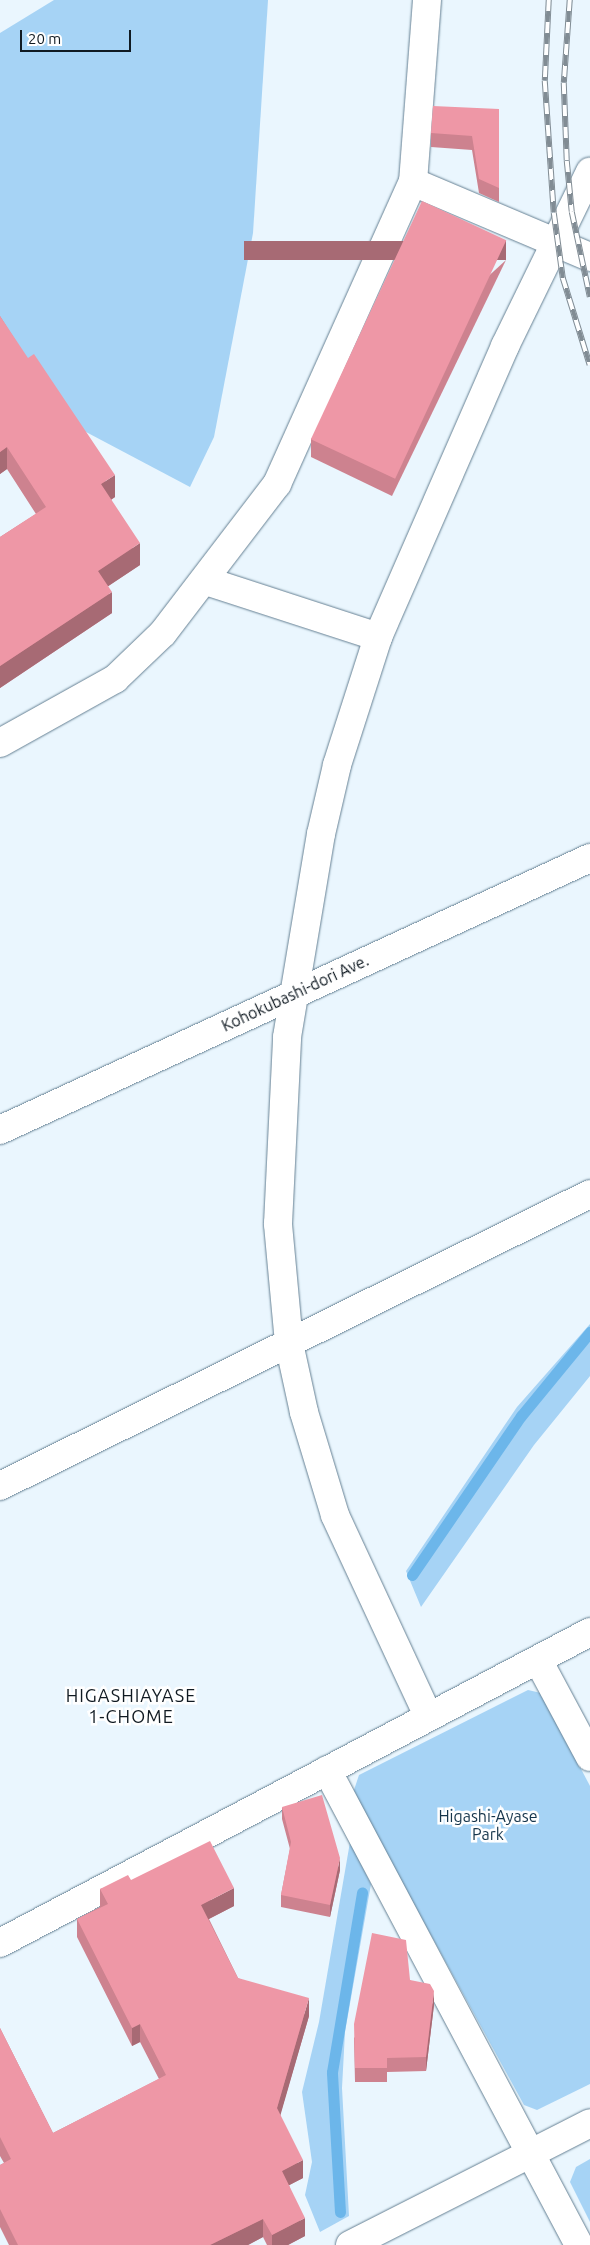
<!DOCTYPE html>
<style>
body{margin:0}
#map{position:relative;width:590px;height:2245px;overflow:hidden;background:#eaf6fe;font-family:Ubuntu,sans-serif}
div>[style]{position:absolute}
.green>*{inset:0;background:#a6d3f5}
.stream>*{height:11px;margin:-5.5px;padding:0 5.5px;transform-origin:5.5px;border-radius:5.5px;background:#6cb6ea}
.roads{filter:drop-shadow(0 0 1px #658093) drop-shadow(0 0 1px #658093)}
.minor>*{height:28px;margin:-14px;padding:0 14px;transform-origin:14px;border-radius:14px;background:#fff}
.tertiary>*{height:28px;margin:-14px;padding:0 14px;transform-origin:14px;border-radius:14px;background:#fff}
.secondary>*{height:28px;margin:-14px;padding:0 14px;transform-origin:14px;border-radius:14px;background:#fff}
.rail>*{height:5.5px;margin-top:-2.75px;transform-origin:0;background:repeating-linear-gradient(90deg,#fff 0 11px,#818c94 0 22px);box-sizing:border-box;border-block:1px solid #818c94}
.wall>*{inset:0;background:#cd828f}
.shaded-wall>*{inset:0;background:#a76a74;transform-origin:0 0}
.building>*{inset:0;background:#ee97a6;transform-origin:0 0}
span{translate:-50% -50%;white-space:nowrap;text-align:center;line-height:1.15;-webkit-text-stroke:5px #fff;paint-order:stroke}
.street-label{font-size:16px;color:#101a22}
.park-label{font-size:16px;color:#15354b}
.neighbourhood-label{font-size:18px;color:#101a22;letter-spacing:1px}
.scale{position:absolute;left:20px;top:30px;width:111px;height:22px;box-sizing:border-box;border:2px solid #101a22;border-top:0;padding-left:6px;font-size:15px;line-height:18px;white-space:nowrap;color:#101a22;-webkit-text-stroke:4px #fff;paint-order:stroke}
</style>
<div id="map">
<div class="green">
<div style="clip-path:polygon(54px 0,268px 0,253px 233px,214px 437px,190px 487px,52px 414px,0 336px,0 33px)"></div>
<div style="clip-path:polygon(590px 1324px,590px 1376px,534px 1445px,421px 1607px,406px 1571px,517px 1407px)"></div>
<div style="clip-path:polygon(528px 1690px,541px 1693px,590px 1786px,590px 2084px,537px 2110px,524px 2105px,353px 1793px,359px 1775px)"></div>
<div style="clip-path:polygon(350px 1842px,371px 1884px,345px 2032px,342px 2088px,349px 2216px,320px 2232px,305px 2195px,312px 2162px,302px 2092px,319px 2022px)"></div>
<div style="clip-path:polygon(590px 2159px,590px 2222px,570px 2182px,576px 2167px)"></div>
</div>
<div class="stream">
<div style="left:412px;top:1575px;width:193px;rotate:-55.6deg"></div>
<div style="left:521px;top:1416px;width:109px;rotate:-50.6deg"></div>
<div style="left:340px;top:2212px;width:140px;rotate:-93.3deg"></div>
<div style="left:332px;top:2072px;width:182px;rotate:-80.5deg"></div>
</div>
<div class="roads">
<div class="minor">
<div style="left:413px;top:182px;width:192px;rotate:23deg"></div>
<div style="left:206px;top:581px;width:181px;rotate:18deg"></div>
<div style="left:0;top:743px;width:132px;rotate:-29.1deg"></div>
<div style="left:115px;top:679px;width:66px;rotate:-43.8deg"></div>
<div style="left:163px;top:633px;width:188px;rotate:-52.6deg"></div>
<div style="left:277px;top:484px;width:331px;rotate:-65.8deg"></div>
<div style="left:413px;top:182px;width:183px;rotate:-85.6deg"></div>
<div style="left:0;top:1486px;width:658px;rotate:-26.33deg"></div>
<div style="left:538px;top:1660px;width:110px;rotate:61.8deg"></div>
<div style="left:327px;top:1770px;width:538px;rotate:62.05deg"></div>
<div style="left:0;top:1943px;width:667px;rotate:-27.79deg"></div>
</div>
<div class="tertiary">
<div style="left:423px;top:1705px;width:209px;rotate:-114.9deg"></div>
<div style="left:335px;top:1515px;width:108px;rotate:-106.8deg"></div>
<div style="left:304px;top:1412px;width:71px;rotate:-102.3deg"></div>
<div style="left:289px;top:1343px;width:120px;rotate:-95.3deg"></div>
<div style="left:278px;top:1224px;width:187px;rotate:-87.2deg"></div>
<div style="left:287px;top:1037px;width:206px;rotate:-80.5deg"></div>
<div style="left:321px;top:834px;width:71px;rotate:-76.9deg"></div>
<div style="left:337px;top:765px;width:134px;rotate:-72.2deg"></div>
<div style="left:378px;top:637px;width:318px;rotate:-66.4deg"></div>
<div style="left:505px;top:346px;width:194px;rotate:-64deg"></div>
<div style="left:350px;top:2245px;width:269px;rotate:-26.9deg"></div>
</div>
<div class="secondary">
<div style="left:0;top:1130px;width:650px;rotate:-24.75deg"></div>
</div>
</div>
<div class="rail">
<div style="left:549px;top:0;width:81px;rotate:92.8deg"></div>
<div style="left:545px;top:81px;width:132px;rotate:86.1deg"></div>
<div style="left:554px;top:213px;width:66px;rotate:82.1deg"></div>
<div style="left:563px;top:278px;width:91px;rotate:72.8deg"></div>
<div style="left:570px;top:0;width:83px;rotate:94.1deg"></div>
<div style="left:564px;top:83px;width:78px;rotate:87.8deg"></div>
<div style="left:567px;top:161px;width:51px;rotate:84.4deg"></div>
<div style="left:572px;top:212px;width:87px;rotate:78deg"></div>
</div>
<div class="wall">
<div style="clip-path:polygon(499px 109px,499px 202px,479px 193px,472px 150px,431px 147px,431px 133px)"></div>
<div style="clip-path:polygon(506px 260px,392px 496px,311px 457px,311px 439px)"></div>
<div style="clip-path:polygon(0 316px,115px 497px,111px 500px,140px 565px,108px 586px,112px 613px,0 688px,0 537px,36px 514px,7px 469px,0 474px)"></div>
<div style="clip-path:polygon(282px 1807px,340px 1870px,330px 1917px,281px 1907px,281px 1895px,290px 1849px,282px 1819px)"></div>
<div style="clip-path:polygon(131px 1880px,234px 1906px,209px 1919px,238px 1978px,309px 2016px,280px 2115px,303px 2178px,289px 2185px,305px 2236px,288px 2245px,267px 2245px,263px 2237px,248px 2245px,9px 2245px,0 2227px,0 2165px,4px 2163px,0 2156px,0 2028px,53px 2133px,159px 2079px,140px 2042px,132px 2046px,77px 1937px,77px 1919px,100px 1907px,100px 1889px)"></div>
<div style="clip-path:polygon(410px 1980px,434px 2005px,426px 2071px,387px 2072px,387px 2082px,355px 2082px,354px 2038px)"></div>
</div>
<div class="shaded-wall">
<div style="left:506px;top:241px;width:19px;height:262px;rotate:90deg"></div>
<div style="clip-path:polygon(7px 447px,7px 469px,0 474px,0 452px)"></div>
<div style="clip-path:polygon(115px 475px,115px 497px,101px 506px,101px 484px)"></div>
<div style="clip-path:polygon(140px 543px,140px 565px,98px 593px,98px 571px)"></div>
<div style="clip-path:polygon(112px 592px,112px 613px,0 688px,0 666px)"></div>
<div style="clip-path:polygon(340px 1858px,340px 1870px,330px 1917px,330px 1905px)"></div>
<div style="clip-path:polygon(234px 1888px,234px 1906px,201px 1923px,201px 1905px)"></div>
<div style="clip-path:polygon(434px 1991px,434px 2005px,426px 2071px,426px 2057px)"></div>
<div style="clip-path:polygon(309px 1998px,309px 2016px,277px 2127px,277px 2108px)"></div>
<div style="clip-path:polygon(140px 2024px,140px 2042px,132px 2046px,132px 2028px)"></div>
<div style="clip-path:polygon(303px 2160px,303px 2178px,282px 2189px,282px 2171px)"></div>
<div style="clip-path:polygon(305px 2218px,305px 2236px,288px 2245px,272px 2245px,272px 2235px)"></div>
<div style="clip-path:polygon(263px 2219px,263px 2237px,248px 2245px,210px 2245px)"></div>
</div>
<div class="building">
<div style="clip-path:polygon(433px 106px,499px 109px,499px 188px,479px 179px,472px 136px,431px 133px)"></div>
<div style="left:422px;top:201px;width:93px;height:263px;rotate:25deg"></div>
<div style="clip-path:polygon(0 316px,28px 358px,34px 354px,115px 475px,101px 484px,140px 543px,98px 571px,112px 592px,0 666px,0 537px,46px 507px,7px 447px,0 452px)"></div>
<div style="clip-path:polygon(322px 1795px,340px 1858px,330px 1905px,281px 1895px,291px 1842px,282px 1807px)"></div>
<div style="clip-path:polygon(210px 1841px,234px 1888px,201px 1905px,238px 1978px,309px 1998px,277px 2108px,303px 2160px,282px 2171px,305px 2218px,272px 2235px,263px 2219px,210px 2245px,18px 2245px,0 2209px,0 2165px,11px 2159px,0 2137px,0 2028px,53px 2133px,166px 2075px,140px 2024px,132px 2028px,77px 1919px,108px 1904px,100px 1889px,128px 1875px,131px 1880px)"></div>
<div style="clip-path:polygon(372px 1933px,406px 1940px,410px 1980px,430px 1984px,434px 1991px,426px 2057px,387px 2058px,387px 2068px,355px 2068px,354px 2024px)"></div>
</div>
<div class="street-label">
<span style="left:295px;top:993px;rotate:-25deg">Kohokubashi-dori Ave.</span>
</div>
<div class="park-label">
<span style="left:488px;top:1825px">Higashi-Ayase<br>Park</span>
</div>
<div class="neighbourhood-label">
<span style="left:131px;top:1706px">HIGASHIAYASE<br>1-CHOME</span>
</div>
<div class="scale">20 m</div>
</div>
